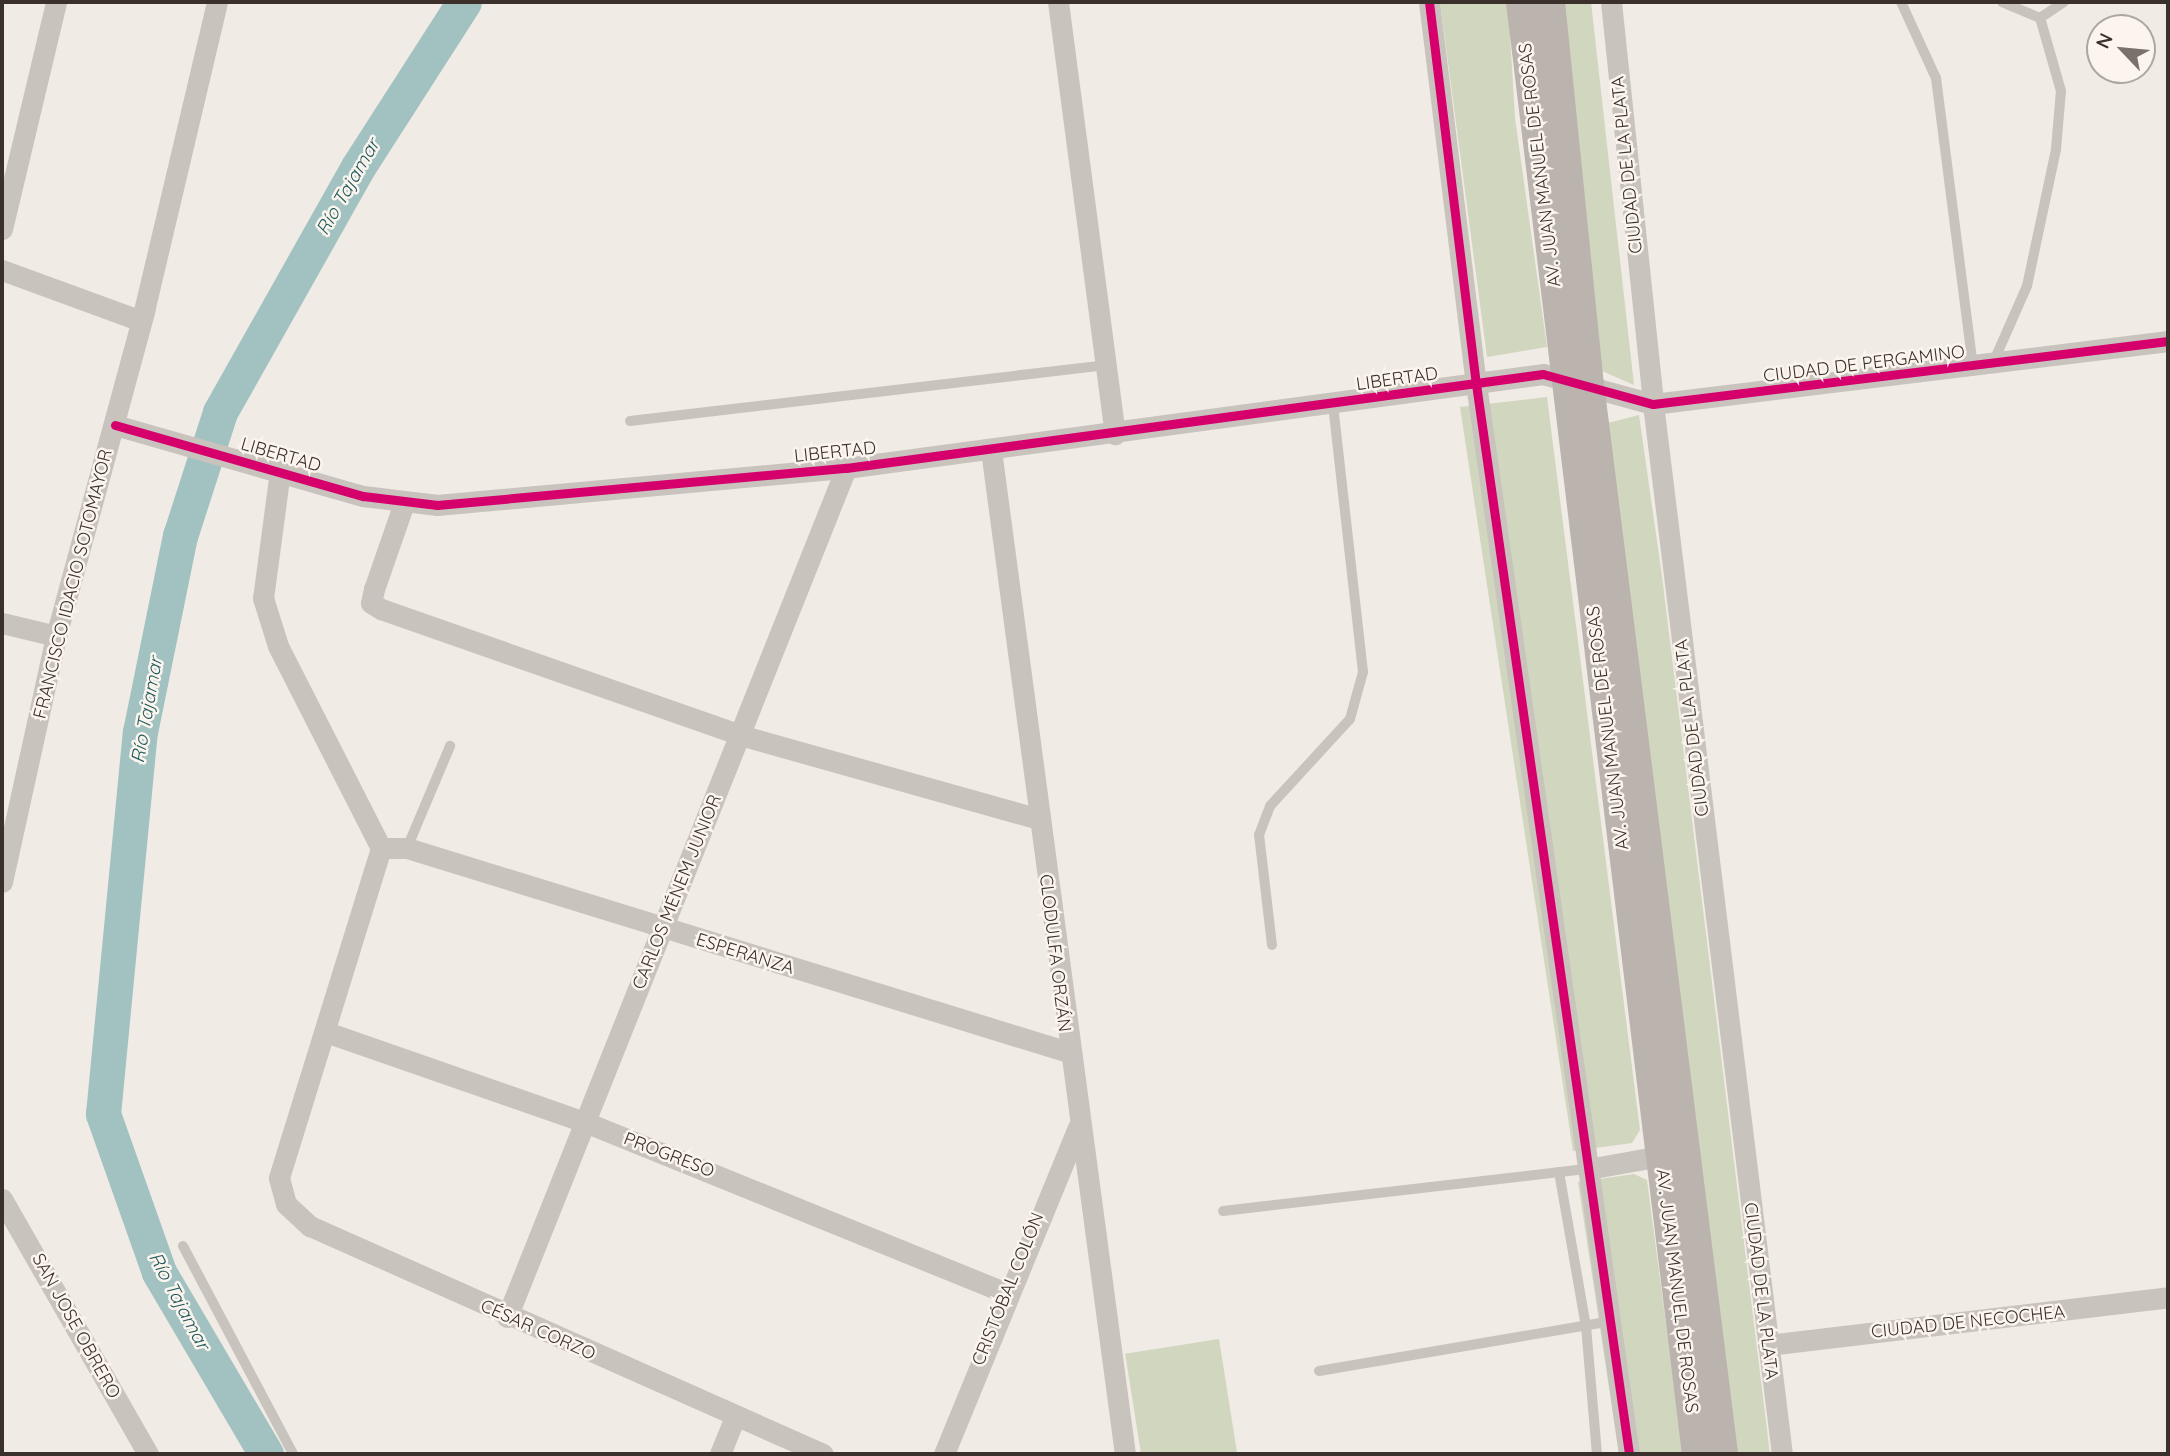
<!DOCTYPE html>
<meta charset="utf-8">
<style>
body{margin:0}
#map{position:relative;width:2170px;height:1456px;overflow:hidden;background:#f0ebe5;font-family:Quicksand,sans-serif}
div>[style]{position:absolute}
.green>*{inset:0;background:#d1d6bf;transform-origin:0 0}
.river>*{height:35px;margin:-17.5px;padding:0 17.5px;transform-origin:17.5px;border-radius:17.5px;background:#a1c2c1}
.service>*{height:10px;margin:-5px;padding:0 5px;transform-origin:5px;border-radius:5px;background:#c9c3be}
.minor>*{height:21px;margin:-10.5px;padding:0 10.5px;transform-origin:10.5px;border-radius:10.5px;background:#c9c3be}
.secondary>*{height:30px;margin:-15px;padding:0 15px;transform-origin:15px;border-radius:15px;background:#bab3ae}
.cycleway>*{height:9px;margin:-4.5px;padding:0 4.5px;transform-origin:4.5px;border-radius:4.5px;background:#d6006c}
span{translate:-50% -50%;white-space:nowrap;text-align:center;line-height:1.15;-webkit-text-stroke:5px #fbf5ee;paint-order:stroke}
.street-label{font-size:18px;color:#3b302b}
.water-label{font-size:19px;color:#1f5a5e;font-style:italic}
.frame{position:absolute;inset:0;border:4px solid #3b302b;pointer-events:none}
.north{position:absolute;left:2086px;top:14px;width:70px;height:70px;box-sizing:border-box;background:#fbf5ee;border:2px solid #aea6a0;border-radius:50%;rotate:296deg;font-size:19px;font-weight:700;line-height:28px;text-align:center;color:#3b302b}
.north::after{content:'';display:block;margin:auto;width:24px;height:32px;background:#7a716c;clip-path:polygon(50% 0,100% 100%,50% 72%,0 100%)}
</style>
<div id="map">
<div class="green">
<div style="clip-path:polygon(1440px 2px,1508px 2px,1515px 118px,1547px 347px,1487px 357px)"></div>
<div style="clip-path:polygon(1558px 2px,1591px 2px,1634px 385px,1595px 368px)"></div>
<div style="clip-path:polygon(1547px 397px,1640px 1130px,1632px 1143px,1573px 1151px,1460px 407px)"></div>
<div style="clip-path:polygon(1639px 415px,1662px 576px,1770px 1454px,1735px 1454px,1604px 424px)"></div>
<div style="clip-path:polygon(1634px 1174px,1647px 1180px,1683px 1454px,1619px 1454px,1578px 1182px)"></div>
<div style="left:1219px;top:1339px;width:116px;height:95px;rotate:81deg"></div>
</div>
<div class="river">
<div style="left:266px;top:1454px;width:211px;rotate:-120.5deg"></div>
<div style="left:159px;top:1272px;width:168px;rotate:-109.5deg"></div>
<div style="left:103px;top:1114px;width:384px;rotate:-84.5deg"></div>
<div style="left:140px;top:732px;width:200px;rotate:-78.5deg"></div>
<div style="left:180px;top:536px;width:130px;rotate:-72.1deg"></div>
<div style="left:220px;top:412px;width:281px;rotate:-60.6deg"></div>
<div style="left:358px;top:167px;width:196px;rotate:-57.3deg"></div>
</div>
<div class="service">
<div style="left:1901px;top:2px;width:84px;rotate:65.3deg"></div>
<div style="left:1936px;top:78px;width:291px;rotate:82.7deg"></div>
<div style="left:2040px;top:18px;width:29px;rotate:-34deg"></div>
<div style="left:1993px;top:363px;width:84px;rotate:-66.2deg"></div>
<div style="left:2027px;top:286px;width:140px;rotate:-78deg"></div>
<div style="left:2056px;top:149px;width:58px;rotate:-85.1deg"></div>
<div style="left:2061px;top:91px;width:76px;rotate:-106deg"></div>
<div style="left:2040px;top:18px;width:41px;rotate:-157.2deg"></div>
<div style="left:630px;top:421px;width:479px;rotate:-6.7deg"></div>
<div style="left:407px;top:848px;width:111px;rotate:-67.1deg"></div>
<div style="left:1272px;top:945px;width:111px;rotate:-96.7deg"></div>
<div style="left:1259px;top:835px;width:31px;rotate:-69deg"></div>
<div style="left:1270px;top:806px;width:118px;rotate:-47.4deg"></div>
<div style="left:1350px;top:719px;width:49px;rotate:-74.5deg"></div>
<div style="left:1363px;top:672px;width:270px;rotate:-96.4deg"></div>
<div style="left:1559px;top:1172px;width:156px;rotate:80.1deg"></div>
<div style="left:1586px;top:1326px;width:128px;rotate:85.1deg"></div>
<div style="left:1223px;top:1211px;width:367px;rotate:-6.6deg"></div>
<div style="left:183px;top:1246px;width:235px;rotate:62.1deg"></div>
<div style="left:1319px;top:1371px;width:297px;rotate:-9.7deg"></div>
</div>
<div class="minor">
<div style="left:1058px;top:2px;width:436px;rotate:82.5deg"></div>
<div style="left:1429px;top:2px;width:385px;rotate:83deg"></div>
<div style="left:1476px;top:384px;width:1081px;rotate:81.86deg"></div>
<div style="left:1611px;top:2px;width:404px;rotate:84deg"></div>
<div style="left:1653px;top:404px;width:1058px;rotate:83deg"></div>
<div style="left:2px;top:229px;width:233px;rotate:-76.6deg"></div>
<div style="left:2px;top:270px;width:148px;rotate:20.1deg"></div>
<div style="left:115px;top:425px;width:258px;rotate:16deg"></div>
<div style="left:363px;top:496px;width:75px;rotate:6.9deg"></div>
<div style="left:437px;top:505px;width:411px;rotate:-5.2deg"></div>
<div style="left:846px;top:468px;width:703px;rotate:-7.68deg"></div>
<div style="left:1543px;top:374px;width:114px;rotate:15.3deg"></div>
<div style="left:1653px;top:404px;width:519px;rotate:-6.97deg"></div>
<div style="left:991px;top:450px;width:1013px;rotate:82.4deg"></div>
<div style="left:280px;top:471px;width:128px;rotate:97.6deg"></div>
<div style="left:263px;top:598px;width:50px;rotate:72.6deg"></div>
<div style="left:278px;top:646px;width:227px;rotate:63deg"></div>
<div style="left:381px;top:848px;width:345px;rotate:107.2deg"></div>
<div style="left:279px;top:1178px;width:27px;rotate:75deg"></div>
<div style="left:286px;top:1204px;width:33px;rotate:43deg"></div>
<div style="left:310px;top:1226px;width:561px;rotate:23.96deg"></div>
<div style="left:404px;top:503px;width:91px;rotate:109.2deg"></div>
<div style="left:374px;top:589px;width:14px;rotate:102deg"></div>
<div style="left:371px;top:603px;width:12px;rotate:31deg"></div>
<div style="left:381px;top:609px;width:380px;rotate:19.3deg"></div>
<div style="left:740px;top:735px;width:310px;rotate:15.7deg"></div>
<div style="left:2px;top:623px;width:56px;rotate:13.5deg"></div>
<div style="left:381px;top:848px;width:26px"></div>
<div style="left:407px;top:848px;width:692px;rotate:17.15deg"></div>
<div style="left:2px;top:882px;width:252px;rotate:-77.6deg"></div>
<div style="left:56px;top:636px;width:337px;rotate:-74.8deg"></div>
<div style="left:144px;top:311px;width:318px;rotate:-76.7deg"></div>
<div style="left:326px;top:1032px;width:274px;rotate:19.2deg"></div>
<div style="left:585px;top:1122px;width:454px;rotate:22.1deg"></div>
<div style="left:1588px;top:1169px;width:73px;rotate:-10.2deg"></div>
<div style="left:2px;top:1199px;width:294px;rotate:60.2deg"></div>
<div style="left:507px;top:1317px;width:914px;rotate:-68.23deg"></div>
<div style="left:1768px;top:1345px;width:403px;rotate:-6.8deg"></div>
<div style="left:720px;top:1454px;width:40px;rotate:-68deg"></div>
<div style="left:944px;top:1454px;width:353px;rotate:-67.7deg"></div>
</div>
<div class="secondary">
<div style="left:1521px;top:2px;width:1463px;rotate:83.09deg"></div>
<div style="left:1550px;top:2px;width:384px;rotate:84.2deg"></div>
<div style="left:1589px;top:384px;width:1078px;rotate:82.86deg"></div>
</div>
<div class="cycleway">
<div style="left:1429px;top:2px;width:385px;rotate:83deg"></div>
<div style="left:1476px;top:384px;width:1081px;rotate:81.86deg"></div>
<div style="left:115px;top:425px;width:258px;rotate:16deg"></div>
<div style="left:363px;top:496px;width:75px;rotate:6.9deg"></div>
<div style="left:437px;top:505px;width:411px;rotate:-5.2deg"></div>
<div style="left:846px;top:468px;width:703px;rotate:-7.68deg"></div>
<div style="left:1543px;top:374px;width:114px;rotate:15.3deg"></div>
<div style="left:1653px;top:404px;width:519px;rotate:-6.97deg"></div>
</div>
<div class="street-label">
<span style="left:1540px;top:165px;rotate:-97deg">AV. JUAN MANUEL DE ROSAS</span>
<span style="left:1627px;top:165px;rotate:-96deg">CIUDAD DE LA PLATA</span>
<span style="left:1864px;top:364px;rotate:-7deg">CIUDAD DE PERGAMINO</span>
<span style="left:1397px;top:379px;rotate:-8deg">LIBERTAD</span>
<span style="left:835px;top:452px;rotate:-6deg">LIBERTAD</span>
<span style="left:281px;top:455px;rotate:16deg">LIBERTAD</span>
<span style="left:73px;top:584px;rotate:-76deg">FRANCISCO IDACIO SOTOMAYOR</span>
<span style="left:1608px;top:728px;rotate:-97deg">AV. JUAN MANUEL DE ROSAS</span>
<span style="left:1692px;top:728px;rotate:-97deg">CIUDAD DE LA PLATA</span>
<span style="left:677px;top:892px;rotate:-68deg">CARLOS MÉNEM JUNIOR</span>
<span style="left:1055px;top:953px;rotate:83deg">CLODULFA ORZÁN</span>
<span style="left:745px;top:954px;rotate:17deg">ESPERANZA</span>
<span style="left:669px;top:1155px;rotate:21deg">PROGRESO</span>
<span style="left:1008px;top:1289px;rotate:-68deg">CRISTÓBAL COLÓN</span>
<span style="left:1677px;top:1291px;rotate:83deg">AV. JUAN MANUEL DE ROSAS</span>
<span style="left:1761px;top:1291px;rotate:83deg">CIUDAD DE LA PLATA</span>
<span style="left:1968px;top:1322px;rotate:-6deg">CIUDAD DE NECOCHEA</span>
<span style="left:76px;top:1326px;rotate:61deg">SAN JOSE OBRERO</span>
<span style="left:538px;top:1330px;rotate:24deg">CÉSAR CORZO</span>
</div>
<div class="water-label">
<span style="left:348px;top:187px;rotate:-60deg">Río Tajamar</span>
<span style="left:147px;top:710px;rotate:-80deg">Río Tajamar</span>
<span style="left:179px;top:1301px;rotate:62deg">Río Tajamar</span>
</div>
<div class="frame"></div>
<div class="north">N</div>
</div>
